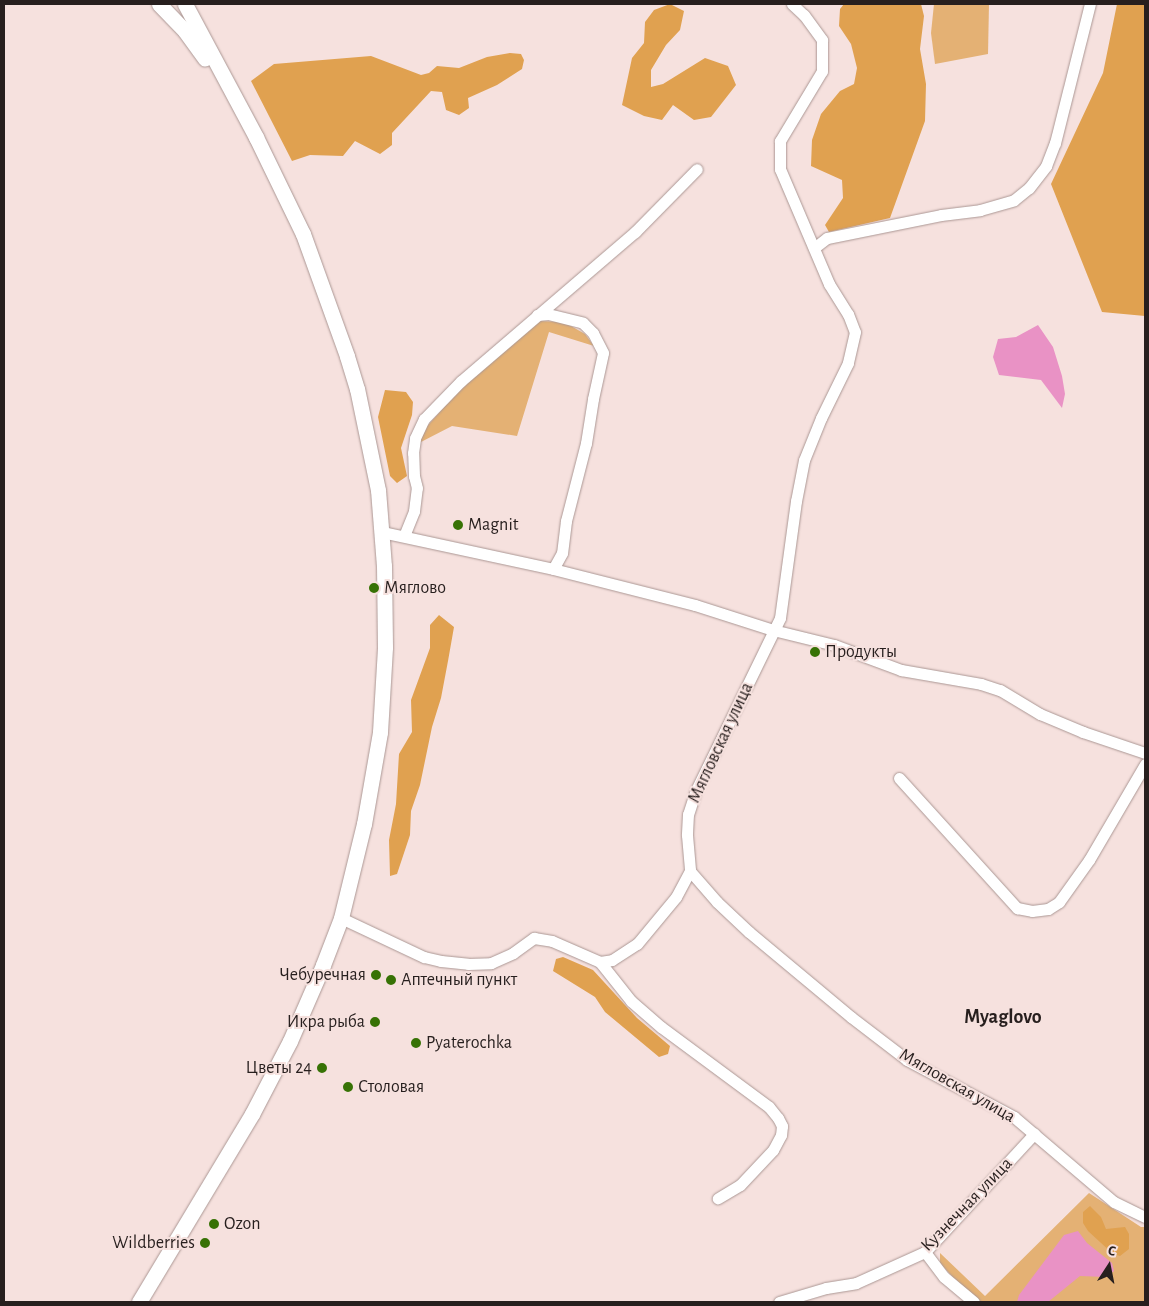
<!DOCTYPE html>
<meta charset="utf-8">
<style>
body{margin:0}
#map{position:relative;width:1149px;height:1306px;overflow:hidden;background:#f6e1de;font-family:"Alegreya Sans",sans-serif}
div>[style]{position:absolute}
.green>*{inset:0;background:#e4b174}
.forest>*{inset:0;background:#e0a150}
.water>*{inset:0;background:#e992c5}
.roads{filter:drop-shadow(0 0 1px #ab9794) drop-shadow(0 0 1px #ab9794)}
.minor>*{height:11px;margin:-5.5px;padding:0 5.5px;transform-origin:5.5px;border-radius:5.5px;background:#fff}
.secondary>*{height:15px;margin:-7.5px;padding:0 7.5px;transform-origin:7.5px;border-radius:7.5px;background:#fff}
.dots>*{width:14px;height:14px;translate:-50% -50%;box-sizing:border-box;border:2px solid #f6e1de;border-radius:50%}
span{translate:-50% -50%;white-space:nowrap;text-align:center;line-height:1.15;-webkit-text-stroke:4px #f6e1de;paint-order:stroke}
.poi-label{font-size:18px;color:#271f1e}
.left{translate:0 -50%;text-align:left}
.right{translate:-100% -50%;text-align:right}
.street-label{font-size:18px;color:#271f1e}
.quarter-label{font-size:20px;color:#271f1e;font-weight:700}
.frame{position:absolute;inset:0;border:5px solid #271f1e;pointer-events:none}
.north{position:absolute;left:1084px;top:1241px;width:50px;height:50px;-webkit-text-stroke:4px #f6e1de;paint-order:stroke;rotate:11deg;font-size:14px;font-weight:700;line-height:20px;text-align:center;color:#271f1e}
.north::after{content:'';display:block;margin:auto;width:18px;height:22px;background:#271f1e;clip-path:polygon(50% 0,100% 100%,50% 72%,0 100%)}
</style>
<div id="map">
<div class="green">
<div style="clip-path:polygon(934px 4px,989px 4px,988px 54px,935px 64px,931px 33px)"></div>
<div style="clip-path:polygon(539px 321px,564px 322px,585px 334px,594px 346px,549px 332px,517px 436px,452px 426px,419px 443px,421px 433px,462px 387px)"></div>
<div style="clip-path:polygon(1089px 1193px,1141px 1227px,1145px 1227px,1145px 1302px,982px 1302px,967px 1293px,940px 1263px,940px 1253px,985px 1296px)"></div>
</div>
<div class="forest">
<div style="clip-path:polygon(670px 4px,684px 11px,680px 30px,666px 45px,651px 70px,651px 87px,663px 84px,705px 58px,728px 66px,736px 85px,711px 117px,694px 120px,673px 105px,662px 120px,644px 116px,622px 105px,632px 58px,644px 43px,645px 22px,654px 10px)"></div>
<div style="clip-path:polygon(844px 4px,921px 4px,924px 16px,920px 49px,926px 84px,925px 121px,890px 218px,829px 232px,825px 225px,843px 198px,842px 180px,811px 166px,812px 140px,821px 114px,840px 91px,854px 84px,857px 68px,851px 44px,839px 26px,840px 9px)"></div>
<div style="clip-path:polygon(1117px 4px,1145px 4px,1145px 316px,1102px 312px,1051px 184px,1103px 73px)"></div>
<div style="clip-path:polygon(510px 53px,521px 54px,524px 60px,522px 69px,497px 85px,468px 98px,469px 108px,459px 115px,446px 110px,442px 92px,431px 91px,392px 133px,392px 145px,380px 154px,355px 141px,343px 156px,310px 155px,292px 161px,251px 81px,274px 64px,371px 56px,421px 75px,429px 73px,437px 66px,459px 68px,487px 57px)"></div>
<div style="clip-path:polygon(385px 390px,406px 392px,413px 402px,412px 415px,401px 448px,407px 476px,397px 483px,390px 476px,378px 417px)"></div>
<div style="clip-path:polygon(439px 615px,454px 627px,448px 661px,441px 698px,432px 727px,420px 785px,411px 811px,410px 835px,397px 874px,390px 876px,389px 840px,396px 804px,399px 754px,412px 732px,411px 700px,430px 648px,430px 625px)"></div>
<div style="clip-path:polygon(563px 957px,593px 970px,637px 1018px,670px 1046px,668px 1054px,659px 1057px,605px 1012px,595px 997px,553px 971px,556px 959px)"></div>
<div style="clip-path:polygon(1090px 1206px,1101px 1217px,1106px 1229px,1125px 1227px,1129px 1234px,1129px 1249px,1120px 1256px,1113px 1254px,1088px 1231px,1083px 1223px,1083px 1212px)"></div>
</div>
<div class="water">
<div style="clip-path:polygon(1038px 325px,1053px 347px,1062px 376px,1065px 394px,1062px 408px,1041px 380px,999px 375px,993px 357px,998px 339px,1016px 337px)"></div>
<div style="clip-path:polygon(1078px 1231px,1087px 1243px,1112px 1263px,1114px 1271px,1106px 1277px,1080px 1276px,1048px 1302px,1017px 1302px,1019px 1295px,1064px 1235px)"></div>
</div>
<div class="roads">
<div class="minor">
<div style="left:792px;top:4px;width:16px;rotate:43deg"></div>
<div style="left:804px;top:15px;width:31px;rotate:54deg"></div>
<div style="left:822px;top:40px;width:31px;rotate:90deg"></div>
<div style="left:822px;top:71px;width:82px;rotate:121deg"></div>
<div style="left:780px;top:141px;width:28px;rotate:90deg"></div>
<div style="left:780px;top:169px;width:125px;rotate:66.9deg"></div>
<div style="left:829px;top:284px;width:36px;rotate:58deg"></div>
<div style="left:848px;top:314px;width:19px;rotate:69deg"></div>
<div style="left:855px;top:332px;width:32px;rotate:103deg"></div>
<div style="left:848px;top:363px;width:61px;rotate:116.1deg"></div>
<div style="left:821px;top:418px;width:45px;rotate:112deg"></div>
<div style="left:804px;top:460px;width:42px;rotate:101deg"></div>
<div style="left:796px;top:501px;width:118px;rotate:97.8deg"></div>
<div style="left:780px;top:618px;width:191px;rotate:116deg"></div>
<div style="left:696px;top:790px;width:25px;rotate:108deg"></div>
<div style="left:688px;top:814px;width:21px;rotate:93deg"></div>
<div style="left:687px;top:835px;width:36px;rotate:85deg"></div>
<div style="left:690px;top:871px;width:41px;rotate:48.9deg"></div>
<div style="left:717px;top:902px;width:44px;rotate:43.2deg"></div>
<div style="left:749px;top:932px;width:133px;rotate:39.8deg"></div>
<div style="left:851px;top:1017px;width:71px;rotate:37.5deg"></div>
<div style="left:907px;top:1060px;width:121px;rotate:28deg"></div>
<div style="left:1014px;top:1117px;width:131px;rotate:40.4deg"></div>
<div style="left:1114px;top:1202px;width:34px;rotate:26deg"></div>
<div style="left:814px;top:248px;width:16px;rotate:-38deg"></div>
<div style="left:827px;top:238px;width:116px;rotate:-11.4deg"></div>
<div style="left:941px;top:215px;width:39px;rotate:-7deg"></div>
<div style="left:980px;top:210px;width:35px;rotate:-16deg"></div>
<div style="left:1014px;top:200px;width:19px;rotate:-39deg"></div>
<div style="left:1029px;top:188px;width:28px;rotate:-52deg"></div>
<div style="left:1046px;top:166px;width:25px;rotate:-69deg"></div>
<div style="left:1055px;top:143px;width:143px;rotate:-75.9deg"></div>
<div style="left:537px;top:315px;width:11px;rotate:-5deg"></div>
<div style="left:548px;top:314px;width:36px;rotate:14deg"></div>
<div style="left:583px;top:323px;width:14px;rotate:45deg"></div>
<div style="left:593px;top:333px;width:22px;rotate:63deg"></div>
<div style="left:603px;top:353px;width:47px;rotate:102.3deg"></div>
<div style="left:593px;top:399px;width:45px;rotate:99deg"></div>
<div style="left:586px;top:443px;width:81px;rotate:104.4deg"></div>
<div style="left:566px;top:521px;width:32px;rotate:97deg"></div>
<div style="left:562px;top:553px;width:18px;rotate:119deg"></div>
<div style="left:382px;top:532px;width:175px;rotate:12.2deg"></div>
<div style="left:553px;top:569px;width:146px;rotate:14.2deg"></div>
<div style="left:695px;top:605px;width:82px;rotate:17.8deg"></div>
<div style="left:773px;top:630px;width:63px;rotate:13.8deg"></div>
<div style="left:834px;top:645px;width:72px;rotate:20.5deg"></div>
<div style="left:901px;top:670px;width:81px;rotate:9.9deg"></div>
<div style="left:981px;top:684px;width:20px;rotate:18deg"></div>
<div style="left:1000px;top:690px;width:47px;rotate:31deg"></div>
<div style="left:1040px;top:714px;width:47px;rotate:22.7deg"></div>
<div style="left:1083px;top:732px;width:65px;rotate:18.7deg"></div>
<div style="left:404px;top:536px;width:27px;rotate:-68deg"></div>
<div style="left:414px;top:511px;width:23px;rotate:-83deg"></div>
<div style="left:417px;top:488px;width:12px;rotate:-104deg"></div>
<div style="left:414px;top:476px;width:23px;rotate:-92deg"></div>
<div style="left:413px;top:453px;width:15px;rotate:-82deg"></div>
<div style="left:415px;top:438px;width:21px;rotate:-65deg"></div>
<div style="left:424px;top:419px;width:53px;rotate:-45.8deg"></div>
<div style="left:461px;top:381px;width:229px;rotate:-40.6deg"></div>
<div style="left:635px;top:232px;width:88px;rotate:-45.5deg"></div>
<div style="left:899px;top:778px;width:176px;rotate:47.8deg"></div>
<div style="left:1017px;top:908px;width:15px;rotate:11deg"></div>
<div style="left:1032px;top:911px;width:16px;rotate:-7deg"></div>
<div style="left:1048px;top:909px;width:13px;rotate:-32deg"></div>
<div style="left:1059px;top:902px;width:52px;rotate:-54.5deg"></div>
<div style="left:1089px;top:860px;width:111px;rotate:-59.7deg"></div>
<div style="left:341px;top:918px;width:92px;rotate:25.2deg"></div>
<div style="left:424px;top:957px;width:17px;rotate:13deg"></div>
<div style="left:441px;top:961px;width:27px;rotate:6deg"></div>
<div style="left:468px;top:964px;width:23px;rotate:-2deg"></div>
<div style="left:491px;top:963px;width:24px;rotate:-24deg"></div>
<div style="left:513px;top:953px;width:26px;rotate:-36deg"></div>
<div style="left:534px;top:938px;width:18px;rotate:9deg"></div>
<div style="left:552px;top:941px;width:52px;rotate:23.6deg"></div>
<div style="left:600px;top:962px;width:50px;rotate:51.5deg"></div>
<div style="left:631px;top:1001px;width:40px;rotate:41deg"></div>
<div style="left:661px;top:1027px;width:134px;rotate:36.5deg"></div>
<div style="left:769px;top:1107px;width:14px;rotate:51deg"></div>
<div style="left:778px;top:1118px;width:9px;rotate:63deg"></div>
<div style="left:782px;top:1126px;width:9px;rotate:96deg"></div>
<div style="left:781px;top:1135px;width:17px;rotate:118deg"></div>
<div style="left:773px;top:1150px;width:48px;rotate:133.3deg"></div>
<div style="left:740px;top:1185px;width:26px;rotate:149deg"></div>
<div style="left:600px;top:962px;width:12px;rotate:-9deg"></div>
<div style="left:612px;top:960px;width:30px;rotate:-33deg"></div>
<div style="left:637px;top:944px;width:61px;rotate:-50.3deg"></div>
<div style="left:676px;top:897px;width:30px;rotate:-62deg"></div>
<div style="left:925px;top:1252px;width:31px;rotate:53deg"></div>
<div style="left:944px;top:1277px;width:39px;rotate:40deg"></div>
<div style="left:779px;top:1302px;width:49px;rotate:-16.6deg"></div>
<div style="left:826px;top:1288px;width:30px;rotate:-9deg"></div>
<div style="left:856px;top:1283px;width:76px;rotate:-24.2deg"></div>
<div style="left:925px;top:1252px;width:161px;rotate:-47.3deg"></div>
</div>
<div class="secondary">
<div style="left:159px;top:4px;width:37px;rotate:46deg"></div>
<div style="left:185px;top:31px;width:34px;rotate:54deg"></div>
<div style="left:139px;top:1302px;width:219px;rotate:-59deg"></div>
<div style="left:252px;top:1114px;width:82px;rotate:-62.5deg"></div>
<div style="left:290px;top:1041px;width:83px;rotate:-66.5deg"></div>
<div style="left:323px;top:965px;width:50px;rotate:-69deg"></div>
<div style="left:341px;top:918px;width:97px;rotate:-76.3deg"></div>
<div style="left:364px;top:824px;width:93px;rotate:-80.1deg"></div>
<div style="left:380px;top:732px;width:85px;rotate:-86.6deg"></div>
<div style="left:385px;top:647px;width:81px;rotate:-90.7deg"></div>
<div style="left:384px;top:566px;width:76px;rotate:-94.5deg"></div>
<div style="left:378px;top:490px;width:103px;rotate:-101.7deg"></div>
<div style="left:357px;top:389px;width:34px;rotate:-107deg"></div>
<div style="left:347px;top:356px;width:130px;rotate:-109.8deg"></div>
<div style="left:303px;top:234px;width:108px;rotate:-115.9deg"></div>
<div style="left:256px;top:137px;width:151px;rotate:-118.1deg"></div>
</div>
</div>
<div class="dots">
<div style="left:458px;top:525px;background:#377205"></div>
<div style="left:374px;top:588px;background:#377205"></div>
<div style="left:815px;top:652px;background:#377205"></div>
<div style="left:376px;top:975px;background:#377205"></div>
<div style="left:391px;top:980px;background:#377205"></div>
<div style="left:375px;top:1022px;background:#377205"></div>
<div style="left:416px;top:1043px;background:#377205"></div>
<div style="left:322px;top:1068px;background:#377205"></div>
<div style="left:348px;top:1087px;background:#377205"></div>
<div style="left:214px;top:1224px;background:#377205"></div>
<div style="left:205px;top:1243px;background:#377205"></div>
</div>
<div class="poi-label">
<span class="left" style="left:468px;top:525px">Magnit</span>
<span class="left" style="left:384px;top:588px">Мяглово</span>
<span class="left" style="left:825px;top:652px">Продукты</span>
<span class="right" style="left:366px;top:975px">Чебуречная</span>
<span class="left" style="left:401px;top:980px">Аптечный пункт</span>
<span class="right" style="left:365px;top:1022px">Икра рыба</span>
<span class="left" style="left:426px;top:1043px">Pyaterochka</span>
<span class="right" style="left:312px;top:1068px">Цветы 24</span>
<span class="left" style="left:358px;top:1087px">Столовая</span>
<span class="left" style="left:224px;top:1224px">Ozon</span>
<span class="right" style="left:195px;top:1243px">Wildberries</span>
</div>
<div class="street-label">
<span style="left:721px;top:743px;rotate:-65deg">Мягловская улица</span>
<span style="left:957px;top:1086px;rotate:30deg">Мягловская улица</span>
<span style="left:967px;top:1205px;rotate:-46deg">Кузнечная улица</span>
</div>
<div class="quarter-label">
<span style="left:1003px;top:1017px">Myaglovo</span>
</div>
<div class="frame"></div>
<div class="north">С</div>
</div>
